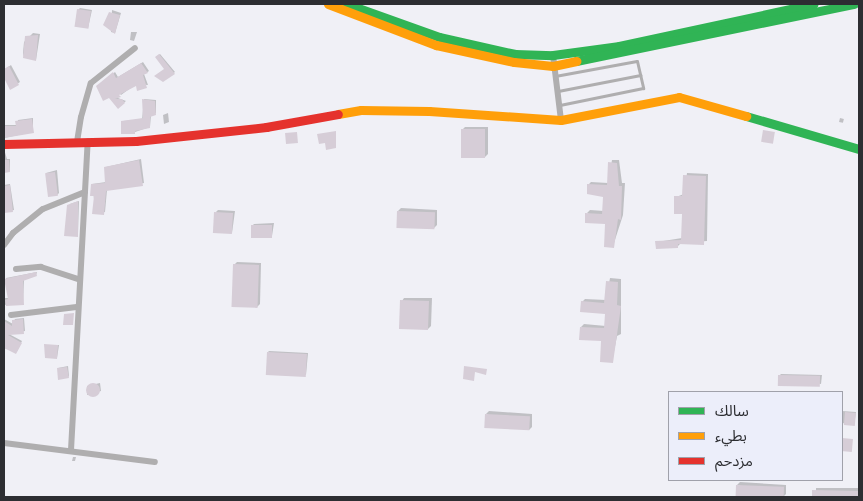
<!DOCTYPE html>
<meta charset="utf-8">
<style>
body{margin:0}
#map{position:relative;width:863px;height:501px;overflow:hidden;background:#f0f0f6;font-family:"Space Grotesk","Noto Sans Arabic",sans-serif}
div>[style]{position:absolute}
.shadow>*{inset:0;background:#0003;transform-origin:0 0}
.building>*{inset:0;background:#d6cdd7;transform-origin:0 0}
.round{border-radius:50%}
.lane>*{height:3px;margin:-1.5px;padding:0 1.5px;transform-origin:1.5px;border-radius:1.5px;background:#afaeaf}
.street>*{height:6px;margin:-3px;padding:0 3px;transform-origin:3px;border-radius:3px;background:#afaeaf}
.fast>*{height:9px;margin:-4.5px;padding:0 4.5px;transform-origin:4.5px;border-radius:4.5px;background:#30b455}
.slow>*{height:9px;margin:-4.5px;padding:0 4.5px;transform-origin:4.5px;border-radius:4.5px;background:#ff9f0a}
.jam>*{height:9px;margin:-4.5px;padding:0 4.5px;transform-origin:4.5px;border-radius:4.5px;background:#e5322d}
span{translate:-50% -50%;white-space:nowrap;text-align:center;line-height:1.15;-webkit-text-stroke:4px #eceefa;paint-order:stroke}
.frame{position:absolute;inset:0;border:5px solid #2d2e32;pointer-events:none}
.legend{position:absolute;left:668px;top:391px;width:175px;height:90px;box-sizing:border-box;background:#eceefa;border:1px solid #a0a1aa;margin:0;padding:6px 9px;list-style:none;font-size:15px;color:#2d2e32}
.legend li{display:flex;align-items:center;gap:10px;height:25px}
.legend b{width:25px;border:1px solid #a0a1aa}
</style>
<div id="map">
<div class="shadow">
<div style="clip-path:polygon(80px 8px,92px 10px,88px 28px,78px 10px)"></div>
<div style="clip-path:polygon(112px 10px,121px 13px,115px 33px,111px 32px)"></div>
<div style="clip-path:polygon(131px 32px,137px 32px,134px 41px,130px 40px)"></div>
<div style="clip-path:polygon(33px 33px,40px 34px,36px 60px,24px 57px,23px 53px,24px 42px)"></div>
<div style="clip-path:polygon(160px 54px,175px 72px,163px 81px,165px 69px,156px 57px)"></div>
<div style="clip-path:polygon(143px 62px,149px 71px,144px 74px,148px 85px,136px 84px,121px 95px,116px 89px,118px 98px,126px 101px,118px 107px,100px 85px,115px 72px,118px 77px)"></div>
<div style="clip-path:polygon(11px 65px,20px 82px,11px 88px,4px 70px)"></div>
<div style="clip-path:polygon(144px 99px,156px 100px,156px 113px,151px 115px,150px 127px,135px 132px,123px 121px,142px 120px)"></div>
<div style="clip-path:polygon(168px 113px,169px 122px,164px 124px,163px 115px)"></div>
<div style="clip-path:polygon(33px 118px,33px 132px,4px 138px,4px 125px,17px 125px,18px 120px)"></div>
<div style="left:840px;top:118px;width:4px;height:4px;rotate:14deg"></div>
<div style="clip-path:polygon(465px 127px,488px 127px,488px 154px,485px 157px,462px 130px)"></div>
<div style="clip-path:polygon(4px 149px,7px 159px,10px 159px,10px 171px,4px 172px)"></div>
<div style="clip-path:polygon(141px 159px,144px 183px,107px 190px,105px 212px,96px 214px,92px 184px,106px 182px,106px 167px)"></div>
<div style="clip-path:polygon(612px 160px,619px 160px,622px 183px,625px 183px,623px 215px,613px 246px,606px 223px,587px 213px,590px 210px,604px 211px,604px 196px,588px 185px,591px 182px,608px 183px)"></div>
<div style="clip-path:polygon(57px 170px,59px 193px,57px 195px,46px 173px)"></div>
<div style="clip-path:polygon(687px 173px,708px 174px,707px 241px,681px 243px,677px 247px,657px 242px,682px 238px,683px 213px,676px 197px,684px 194px)"></div>
<div style="clip-path:polygon(10px 184px,14px 210px,4px 212px,4px 185px)"></div>
<div style="clip-path:polygon(79px 201px,78px 234px,77px 236px,70px 204px)"></div>
<div style="clip-path:polygon(401px 208px,437px 210px,437px 225px,434px 228px,398px 211px)"></div>
<div style="clip-path:polygon(218px 210px,235px 211px,232px 233px,216px 212px)"></div>
<div style="clip-path:polygon(274px 223px,272px 236px,252px 226px,254px 224px)"></div>
<div style="clip-path:polygon(237px 262px,261px 263px,260px 304px,257px 307px,234px 265px)"></div>
<div style="clip-path:polygon(37px 272px,36px 275px,24px 280px,23px 303px,4px 305px,4px 298px,9px 298px,6px 278px)"></div>
<div style="clip-path:polygon(610px 278px,621px 279px,621px 334px,617px 336px,612px 362px,602px 340px,581px 327px,584px 324px,606px 326px,607px 313px,582px 302px,585px 299px,606px 300px)"></div>
<div style="clip-path:polygon(404px 298px,432px 298px,431px 326px,428px 329px,402px 301px)"></div>
<div style="clip-path:polygon(24px 318px,25px 331px,9px 334px,22px 341px,17px 351px,4px 348px,4px 319px,13px 324px,15px 319px)"></div>
<div style="clip-path:polygon(46px 345px,59px 345px,57px 358px)"></div>
<div style="clip-path:polygon(269px 351px,308px 353px,306px 375px,268px 352px)"></div>
<div style="clip-path:polygon(68px 366px,69px 376px,68px 377px,58px 368px)"></div>
<div style="clip-path:polygon(781px 374px,822px 375px,821px 384px,779px 376px)"></div>
<div style="clip-path:polygon(100px 383px,101px 391px,87px 395px,87px 386px)"></div>
<div style="clip-path:polygon(489px 411px,532px 414px,532px 427px,529px 430px,486px 414px)"></div>
<div style="clip-path:polygon(842px 411px,856px 412px,854px 425px,842px 423px)"></div>
<div style="clip-path:polygon(73px 457px,76px 457px,75px 461px,72px 461px)"></div>
<div style="clip-path:polygon(740px 482px,786px 485px,786px 494px,783px 497px,737px 485px)"></div>
<div style="left:816px;top:488px;width:43px;height:9px"></div>
</div>
<div class="building">
<div style="left:77px;top:9px;width:14px;height:18px;rotate:8deg"></div>
<div style="clip-path:polygon(109px 12px,120px 15px,115px 34px,103px 25px)"></div>
<div style="clip-path:polygon(38px 35px,36px 61px,23px 58px,25px 36px)"></div>
<div style="clip-path:polygon(159px 54px,175px 74px,163px 82px,154px 76px,164px 69px,155px 57px)"></div>
<div style="clip-path:polygon(141px 63px,148px 73px,143px 75px,147px 88px,137px 91px,136px 86px,119px 95px,121px 97px,115px 99px,122px 99px,125px 103px,118px 109px,109px 98px,103px 101px,96px 86px,101px 82px,113px 72px,116px 78px)"></div>
<div style="clip-path:polygon(9px 66px,19px 85px,10px 90px,4px 78px,4px 69px)"></div>
<div style="clip-path:polygon(142px 99px,155px 101px,156px 115px,150px 117px,150px 128px,135px 131px,135px 134px,121px 134px,121px 121px,143px 118px)"></div>
<div style="clip-path:polygon(32px 119px,34px 133px,4px 138px,4px 126px,16px 126px,15px 121px)"></div>
<div style="left:461px;top:129px;width:24px;height:29px"></div>
<div style="left:763px;top:130px;width:12px;height:12px;rotate:9deg"></div>
<div style="clip-path:polygon(336px 131px,336px 148px,326px 150px,325px 143px,319px 144px,317px 134px)"></div>
<div style="left:297px;top:132px;width:11px;height:12px;rotate:85deg"></div>
<div style="clip-path:polygon(4px 160px,9px 160px,10px 172px,4px 173px)"></div>
<div style="clip-path:polygon(139px 160px,143px 186px,106px 191px,104px 215px,92px 214px,94px 196px,90px 196px,91px 184px,105px 183px,104px 167px)"></div>
<div style="clip-path:polygon(608px 162px,617px 163px,619px 186px,622px 186px,621px 220px,618px 219px,614px 248px,604px 247px,605px 224px,585px 223px,585px 213px,602px 214px,603px 197px,587px 194px,587px 184px,607px 185px)"></div>
<div style="left:55px;top:172px;width:24px;height:10px;rotate:83deg"></div>
<div style="clip-path:polygon(683px 175px,706px 176px,704px 245px,678px 244px,678px 248px,656px 249px,655px 241px,681px 240px,682px 214px,674px 214px,674px 196px,682px 196px)"></div>
<div style="clip-path:polygon(10px 185px,13px 212px,4px 213px,4px 186px)"></div>
<div style="clip-path:polygon(78px 201px,78px 237px,64px 236px,67px 205px)"></div>
<div style="left:397px;top:211px;width:38px;height:17px;rotate:2deg"></div>
<div style="left:214px;top:212px;width:19px;height:21px;rotate:3deg"></div>
<div style="left:251px;top:225px;width:21px;height:13px"></div>
<div style="left:233px;top:264px;width:26px;height:43px;rotate:2deg"></div>
<div style="clip-path:polygon(36px 272px,37px 276px,23px 281px,24px 305px,6px 306px,5px 300px,8px 299px,4px 279px)"></div>
<div style="clip-path:polygon(606px 281px,618px 282px,617px 305px,621px 306px,613px 363px,600px 362px,601px 341px,579px 340px,580px 327px,604px 328px,605px 314px,580px 312px,581px 301px,604px 303px)"></div>
<div style="left:400px;top:300px;width:29px;height:29px;rotate:2deg"></div>
<div style="clip-path:polygon(74px 313px,73px 325px,63px 325px,64px 314px)"></div>
<div style="clip-path:polygon(23px 319px,24px 334px,8px 335px,22px 343px,16px 354px,4px 348px,4px 321px,12px 326px,12px 320px)"></div>
<div style="clip-path:polygon(44px 344px,58px 345px,57px 359px,45px 358px)"></div>
<div style="left:267px;top:352px;width:40px;height:23px;rotate:3deg"></div>
<div style="clip-path:polygon(464px 366px,487px 369px,486px 375px,475px 372px,474px 381px,463px 379px)"></div>
<div style="clip-path:polygon(67px 367px,69px 378px,58px 380px,57px 368px)"></div>
<div style="left:778px;top:375px;width:42px;height:11px;rotate:1deg"></div>
<div class="round" style="left:86px;top:383px;width:14px;height:14px"></div>
<div style="left:845px;top:412px;width:11px;height:13px;rotate:5deg"></div>
<div style="left:485px;top:414px;width:45px;height:14px;rotate:3deg"></div>
<div style="left:842px;top:438px;width:11px;height:13px;rotate:5deg"></div>
<div style="left:736px;top:485px;width:48px;height:11px;rotate:2deg"></div>
<div style="clip-path:polygon(812px 490px,859px 491px,859px 497px,812px 497px)"></div>
</div>
<div class="lane">
<div style="left:555px;top:76px;width:83px;rotate:-10.4deg"></div>
<div style="left:637px;top:61px;width:28px;rotate:77deg"></div>
<div style="left:643px;top:88px;width:85px;rotate:168.4deg"></div>
<div style="left:558px;top:91px;width:84px;rotate:-11deg"></div>
</div>
<div class="street">
<div style="left:553px;top:55px;width:65px;rotate:83deg"></div>
<div style="left:77px;top:142px;width:25px;rotate:-81deg"></div>
<div style="left:81px;top:117px;width:35px;rotate:-74deg"></div>
<div style="left:91px;top:83px;width:56px;rotate:-38.5deg"></div>
<div style="left:4px;top:245px;width:15px;rotate:-53deg"></div>
<div style="left:13px;top:233px;width:38px;rotate:-39deg"></div>
<div style="left:43px;top:209px;width:45px;rotate:-22deg"></div>
<div style="left:16px;top:269px;width:25px;rotate:-5deg"></div>
<div style="left:41px;top:267px;width:40px;rotate:18deg"></div>
<div style="left:11px;top:315px;width:66px;rotate:-6.9deg"></div>
<div style="left:4px;top:443px;width:152px;rotate:7.2deg"></div>
<div style="left:71px;top:450px;width:309px;rotate:-86.9deg"></div>
</div>
<div class="fast">
<div style="left:347px;top:4px;width:98px;rotate:19.7deg"></div>
<div style="left:439px;top:37px;width:78px;rotate:12.6deg"></div>
<div style="left:515px;top:54px;width:38px;rotate:2deg"></div>
<div style="left:553px;top:55px;width:67px;rotate:-7.8deg"></div>
<div style="left:619px;top:46px;width:199px;rotate:-12.2deg"></div>
<div style="left:576px;top:61px;width:284px;rotate:-11.6deg"></div>
<div style="left:746px;top:116px;width:118px;rotate:16.3deg"></div>
</div>
<div class="slow">
<div style="left:328px;top:4px;width:116px;rotate:20.8deg"></div>
<div style="left:436px;top:45px;width:80px;rotate:12.3deg"></div>
<div style="left:514px;top:62px;width:39px;rotate:6deg"></div>
<div style="left:553px;top:66px;width:24px;rotate:-12deg"></div>
<div style="left:338px;top:114px;width:23px;rotate:-10deg"></div>
<div style="left:361px;top:110px;width:68px;rotate:0.8deg"></div>
<div style="left:429px;top:111px;width:132px;rotate:3.9deg"></div>
<div style="left:561px;top:120px;width:120px;rotate:-11deg"></div>
<div style="left:679px;top:97px;width:70px;rotate:15.8deg"></div>
</div>
<div class="jam">
<div style="left:4px;top:144px;width:132px;rotate:-1.3deg"></div>
<div style="left:136px;top:141px;width:131px;rotate:-6.1deg"></div>
<div style="left:266px;top:127px;width:73px;rotate:-10.2deg"></div>
</div>
<div class="frame"></div>
<ul class="legend">
<li><b style="height:6px;background:#30b455"></b>سالك</li>
<li><b style="height:6px;background:#ff9f0a"></b>بطيء</li>
<li><b style="height:6px;background:#e5322d"></b>مزدحم</li>
</ul>
</div>
